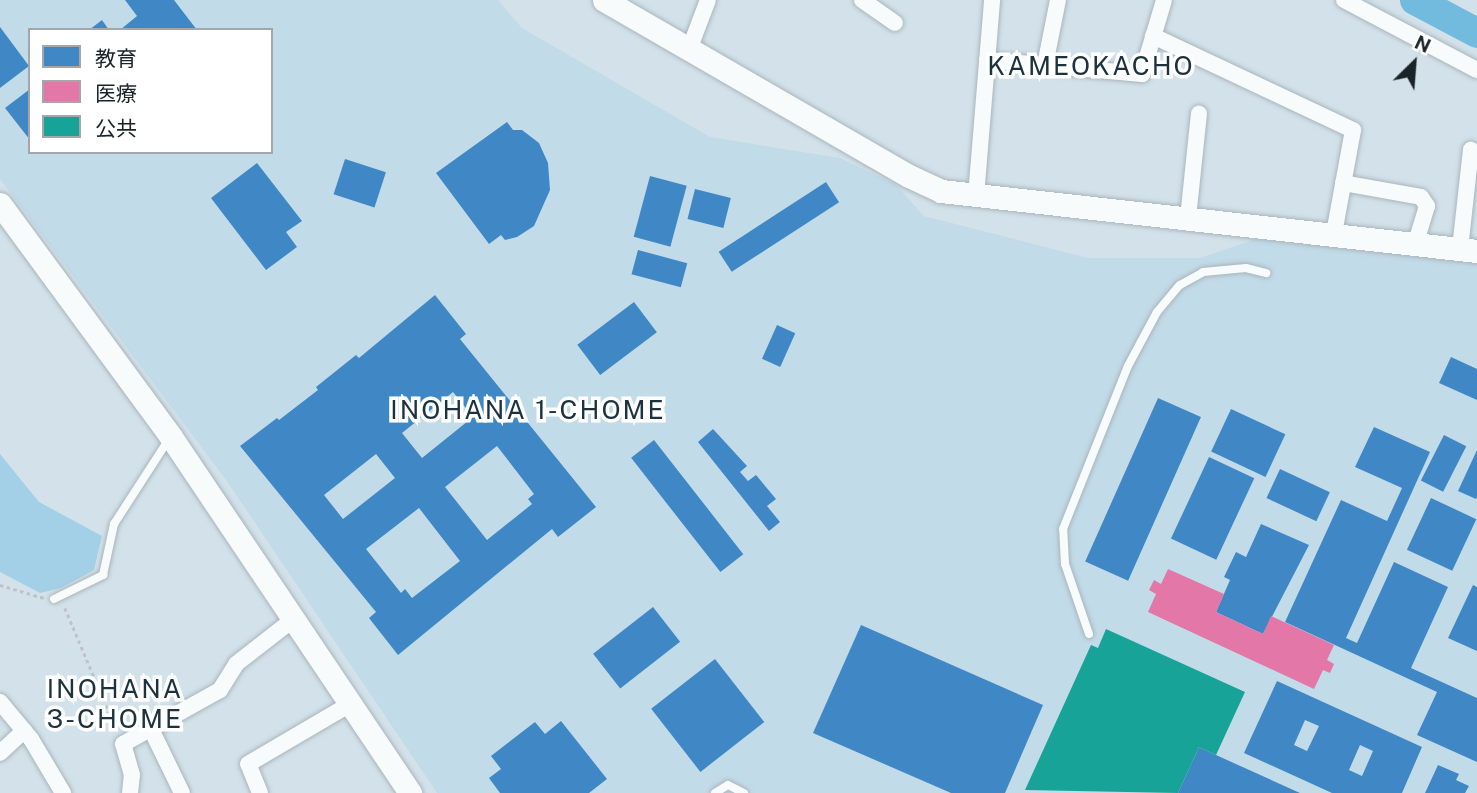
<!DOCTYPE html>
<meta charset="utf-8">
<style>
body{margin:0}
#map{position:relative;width:1477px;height:793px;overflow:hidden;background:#d3e2ea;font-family:"Public Sans","Noto Sans JP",sans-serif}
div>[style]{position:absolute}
.built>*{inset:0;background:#c2dbe9}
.green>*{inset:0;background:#a4d0e7}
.schools>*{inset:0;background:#3f88c5;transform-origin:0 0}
.health>*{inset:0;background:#e377a8}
.public>*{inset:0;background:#17a398}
.river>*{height:30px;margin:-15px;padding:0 15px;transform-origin:15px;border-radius:15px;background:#72bbde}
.path>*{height:2.5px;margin-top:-1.25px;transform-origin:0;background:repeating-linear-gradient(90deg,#bec4c6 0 3.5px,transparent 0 7px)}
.roads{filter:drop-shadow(0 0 2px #aab5bc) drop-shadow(0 0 2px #aab5bc)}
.lane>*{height:8px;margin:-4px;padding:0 4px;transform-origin:4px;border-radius:4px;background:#f8fbfc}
.street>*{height:16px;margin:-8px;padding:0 8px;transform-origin:8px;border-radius:8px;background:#f8fbfc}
.secondary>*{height:23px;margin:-11.5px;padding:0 11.5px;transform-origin:11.5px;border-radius:11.5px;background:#f8fbfc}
span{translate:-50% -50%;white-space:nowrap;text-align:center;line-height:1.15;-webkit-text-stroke:7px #fff;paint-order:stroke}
.neighbourhood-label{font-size:26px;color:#1c323e;letter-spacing:2px}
.legend{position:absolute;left:28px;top:28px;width:245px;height:126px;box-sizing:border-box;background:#fff;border:2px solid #a3a7a9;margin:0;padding:9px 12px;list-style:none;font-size:21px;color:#192328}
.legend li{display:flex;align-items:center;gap:14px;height:35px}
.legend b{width:35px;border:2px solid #a3a7a9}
.north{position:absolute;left:1379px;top:28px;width:70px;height:70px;-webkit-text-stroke:5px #fff;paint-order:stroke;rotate:25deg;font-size:19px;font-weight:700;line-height:28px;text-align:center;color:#192328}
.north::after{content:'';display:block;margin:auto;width:24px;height:32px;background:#192328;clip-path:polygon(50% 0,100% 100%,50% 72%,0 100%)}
</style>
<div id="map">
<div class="built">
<div style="clip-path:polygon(evenodd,0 0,498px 0,522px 28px,710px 137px,840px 158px,895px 184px,924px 216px,1088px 258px,1200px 258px,1262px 237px,1477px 263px,1477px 793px,437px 793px,226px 480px,0 179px,0 0,30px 30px,271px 30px,271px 152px,30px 152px,30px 30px)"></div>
</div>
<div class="green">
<div style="clip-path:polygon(0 454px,39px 502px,102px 536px,94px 570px,61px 588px,40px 593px,0 572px)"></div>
</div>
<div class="schools">
<div style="clip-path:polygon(125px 0,174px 0,197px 30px,120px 30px,137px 16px)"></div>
<div style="clip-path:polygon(102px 20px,109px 30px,89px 30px)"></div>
<div style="clip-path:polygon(0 27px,29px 66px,0 88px)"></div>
<div style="clip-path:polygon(30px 89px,30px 140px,5px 108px)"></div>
<div style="clip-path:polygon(507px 122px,513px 130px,522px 130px,539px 143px,548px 163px,550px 190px,534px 226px,517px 237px,505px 240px,501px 235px,489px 244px,436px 173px)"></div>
<div style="left:345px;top:159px;width:43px;height:37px;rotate:18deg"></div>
<div style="clip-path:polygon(257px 163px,302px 221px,286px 232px,297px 247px,266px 270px,211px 198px)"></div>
<div style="left:650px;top:176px;width:38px;height:63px;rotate:15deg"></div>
<div style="left:826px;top:182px;width:24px;height:128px;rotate:57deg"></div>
<div style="left:695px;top:189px;width:37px;height:31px;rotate:14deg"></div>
<div style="left:638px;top:250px;width:51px;height:25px;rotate:15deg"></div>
<div style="clip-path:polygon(evenodd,435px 295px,466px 334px,460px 339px,596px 507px,558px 537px,552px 529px,398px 655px,369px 618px,376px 612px,240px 446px,277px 418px,279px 420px,318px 390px,316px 387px,356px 355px,359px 358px,435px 295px,453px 392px,473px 417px,422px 458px,402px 433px,453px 392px,435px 295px,497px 446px,534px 494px,528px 499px,532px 504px,487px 540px,445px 487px,497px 446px,435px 295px,376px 454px,395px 478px,343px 519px,324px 495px,376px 454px,435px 295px,419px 508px,460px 561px,412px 598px,405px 589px,401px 593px,366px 549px,419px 508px)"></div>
<div style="left:634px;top:302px;width:38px;height:71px;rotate:53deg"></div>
<div style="left:777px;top:325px;width:20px;height:37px;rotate:24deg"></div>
<div style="clip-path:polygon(1451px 357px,1477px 369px,1477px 400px,1439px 383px)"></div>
<div style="left:1158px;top:398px;width:47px;height:179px;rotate:24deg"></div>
<div style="left:1231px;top:409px;width:60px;height:47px;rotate:25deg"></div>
<div style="clip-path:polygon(1374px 427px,1430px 452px,1346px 638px,1357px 643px,1394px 562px,1448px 587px,1411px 668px,1477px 698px,1477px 762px,1417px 735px,1437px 692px,1285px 622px,1341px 500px,1387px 521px,1402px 488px,1355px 467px)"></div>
<div style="clip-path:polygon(713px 429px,747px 466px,740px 472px,748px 481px,756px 475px,776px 499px,767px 506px,780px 522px,769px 531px,698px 442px)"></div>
<div style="left:1444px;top:435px;width:25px;height:51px;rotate:27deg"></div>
<div style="left:654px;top:440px;width:145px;height:29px;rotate:52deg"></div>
<div style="clip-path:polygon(1477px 450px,1477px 497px,1476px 499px,1458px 491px)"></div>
<div style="left:1209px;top:457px;width:50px;height:90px;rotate:25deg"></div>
<div style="left:1280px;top:469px;width:55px;height:32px;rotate:25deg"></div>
<div style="left:1431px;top:498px;width:50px;height:57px;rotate:25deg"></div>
<div style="clip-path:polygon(1261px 524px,1309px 545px,1263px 634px,1216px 612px,1230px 580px,1224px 577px,1236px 552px,1246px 557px)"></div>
<div style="clip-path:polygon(1473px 585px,1477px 587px,1477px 651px,1448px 638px)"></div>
<div style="left:653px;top:607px;width:44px;height:76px;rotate:52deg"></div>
<div style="clip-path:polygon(861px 625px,1043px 705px,1005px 793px,951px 793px,813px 733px)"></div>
<div style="left:715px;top:659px;width:80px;height:81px;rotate:52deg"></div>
<div style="clip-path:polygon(evenodd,1277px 681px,1422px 747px,1402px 793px,1332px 793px,1244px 753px,1277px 681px,1305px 720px,1319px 726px,1307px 751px,1294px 745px,1305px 720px,1277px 681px,1360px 745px,1373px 751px,1362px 776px,1349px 770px,1360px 745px)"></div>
<div style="clip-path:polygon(561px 721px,607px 779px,589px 793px,500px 793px,489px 778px,501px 769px,491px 756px,535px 722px,545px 734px)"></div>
<div style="clip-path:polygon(1199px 747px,1216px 755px,1300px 793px,1178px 793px)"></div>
<div style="clip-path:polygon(1438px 765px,1459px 774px,1456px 780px,1469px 786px,1465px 793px,1425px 793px)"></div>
</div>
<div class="health">
<div style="clip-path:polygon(1168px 569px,1224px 594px,1216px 612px,1263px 634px,1271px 616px,1334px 645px,1327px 660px,1334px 664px,1330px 673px,1323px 670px,1314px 689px,1148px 612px,1156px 594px,1149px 590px,1154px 580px,1161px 584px)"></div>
</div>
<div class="public">
<div style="clip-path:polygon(1106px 629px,1245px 692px,1216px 755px,1199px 747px,1178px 793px,1025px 790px,1091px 645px,1098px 648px)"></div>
</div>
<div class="river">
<div style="left:1415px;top:0;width:70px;rotate:28deg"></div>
</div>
<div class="path">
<div style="left:0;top:585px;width:46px;rotate:16.5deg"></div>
<div style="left:65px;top:608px;width:131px;rotate:67.1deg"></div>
</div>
<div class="roads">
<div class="lane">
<div style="left:54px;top:599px;width:55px;rotate:-26.1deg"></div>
<div style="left:103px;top:575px;width:52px;rotate:-77.8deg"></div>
<div style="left:114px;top:524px;width:101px;rotate:-57.1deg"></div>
<div style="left:1089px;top:634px;width:74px;rotate:-108.9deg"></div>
<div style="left:1065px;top:564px;width:35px;rotate:-93deg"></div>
<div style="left:1063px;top:529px;width:175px;rotate:-68.3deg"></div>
<div style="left:1128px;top:366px;width:61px;rotate:-61.8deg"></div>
<div style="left:1157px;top:312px;width:35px;rotate:-50deg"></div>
<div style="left:1180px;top:285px;width:26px;rotate:-29deg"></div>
<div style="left:1203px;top:272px;width:43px;rotate:-5.3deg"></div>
<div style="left:1246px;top:268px;width:21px;rotate:14deg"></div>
<div style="left:715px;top:793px;width:15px;rotate:-32deg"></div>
<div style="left:728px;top:785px;width:18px;rotate:27deg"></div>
</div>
<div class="street">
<div style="left:862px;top:0;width:40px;rotate:34.9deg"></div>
<div style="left:1344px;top:0;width:150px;rotate:27.8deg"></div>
<div style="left:1153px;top:36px;width:221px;rotate:25.2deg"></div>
<div style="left:1353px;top:130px;width:106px;rotate:100.4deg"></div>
<div style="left:689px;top:50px;width:53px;rotate:-69.2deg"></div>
<div style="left:987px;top:60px;width:156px;rotate:5.2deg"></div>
<div style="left:1142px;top:74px;width:77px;rotate:-73.4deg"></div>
<div style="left:1045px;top:65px;width:66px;rotate:-78.7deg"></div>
<div style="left:1343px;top:183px;width:79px;rotate:10.2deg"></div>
<div style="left:1421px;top:197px;width:11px;rotate:56deg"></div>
<div style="left:1427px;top:206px;width:39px;rotate:107deg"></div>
<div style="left:976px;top:196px;width:197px;rotate:-85.3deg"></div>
<div style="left:1188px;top:218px;width:105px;rotate:-84deg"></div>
<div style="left:1460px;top:249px;width:100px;rotate:-83.7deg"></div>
<div style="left:0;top:702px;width:48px;rotate:50deg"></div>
<div style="left:31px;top:739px;width:63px;rotate:59.3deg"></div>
<div style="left:150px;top:727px;width:73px;rotate:64.1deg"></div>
<div style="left:0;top:753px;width:33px;rotate:-43deg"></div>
<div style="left:130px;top:793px;width:18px;rotate:-84deg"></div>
<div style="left:132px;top:775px;width:32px;rotate:-106deg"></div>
<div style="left:123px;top:744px;width:111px;rotate:-29.1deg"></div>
<div style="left:220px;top:690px;width:31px;rotate:-58deg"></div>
<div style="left:236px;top:664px;width:75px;rotate:-37.9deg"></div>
<div style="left:260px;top:793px;width:31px;rotate:-112deg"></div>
<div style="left:248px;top:764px;width:121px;rotate:-30.4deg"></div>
</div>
<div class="secondary">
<div style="left:604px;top:0;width:352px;rotate:30deg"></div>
<div style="left:909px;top:176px;width:35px;rotate:25deg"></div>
<div style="left:941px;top:191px;width:539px;rotate:6.39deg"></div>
<div style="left:0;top:204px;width:289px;rotate:53.7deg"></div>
<div style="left:171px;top:437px;width:429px;rotate:56.1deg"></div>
</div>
</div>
<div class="neighbourhood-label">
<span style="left:1091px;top:66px">KAMEOKACHO</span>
<span style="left:528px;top:410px">INOHANA 1-CHOME</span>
<span style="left:115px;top:704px">INOHANA<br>3-CHOME</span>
</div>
<ul class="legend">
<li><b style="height:19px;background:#3f88c5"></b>教育</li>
<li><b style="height:19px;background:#e377a8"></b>医療</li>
<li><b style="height:19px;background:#17a398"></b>公共</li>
</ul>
<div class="north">N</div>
</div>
